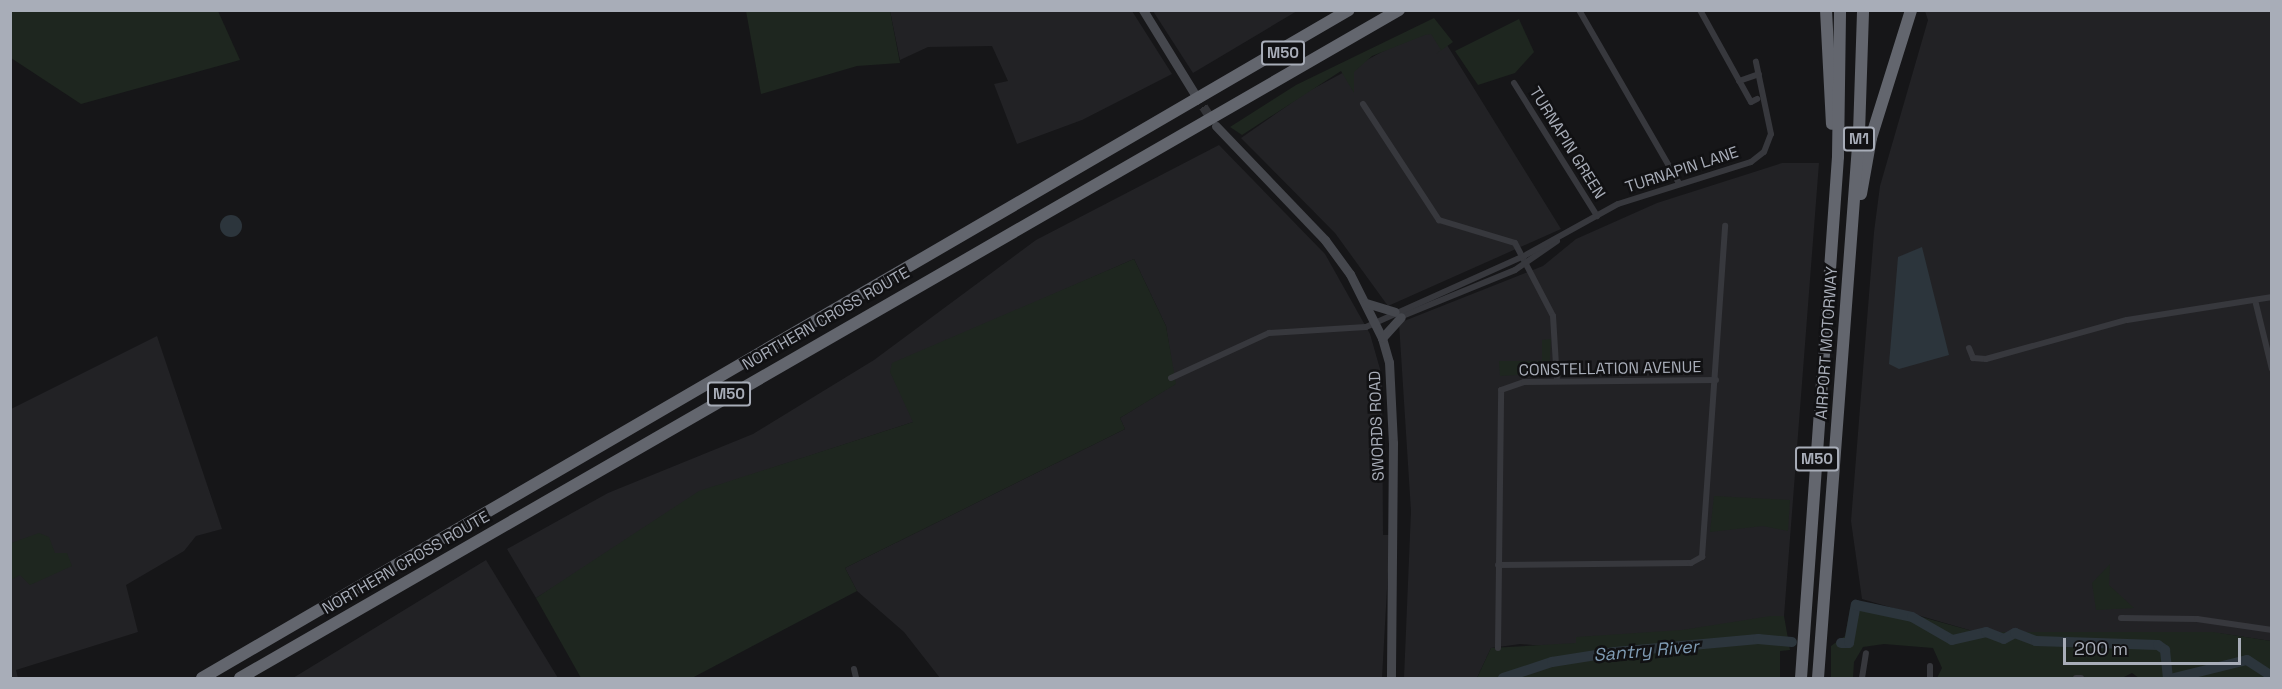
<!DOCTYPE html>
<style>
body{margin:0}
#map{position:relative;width:2282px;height:689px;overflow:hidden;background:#161618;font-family:"Space Grotesk",sans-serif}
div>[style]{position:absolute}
.built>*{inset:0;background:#222225}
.green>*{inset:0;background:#1e261f}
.water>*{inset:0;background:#2c353c}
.round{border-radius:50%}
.river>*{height:10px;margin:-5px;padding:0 5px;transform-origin:5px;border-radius:5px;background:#2c353c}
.secondary-tunnel>*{height:9px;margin-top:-4.5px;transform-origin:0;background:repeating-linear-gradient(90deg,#333438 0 9px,transparent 0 13.5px)}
.street>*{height:6px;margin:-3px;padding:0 3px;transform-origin:3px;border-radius:3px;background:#37383d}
.secondary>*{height:9px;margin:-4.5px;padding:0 4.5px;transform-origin:4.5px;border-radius:4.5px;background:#45474d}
.highway>*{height:12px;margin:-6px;padding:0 6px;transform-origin:6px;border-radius:6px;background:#63666e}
span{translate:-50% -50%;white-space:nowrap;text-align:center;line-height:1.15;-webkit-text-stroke:5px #111113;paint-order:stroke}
.shield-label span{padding:2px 4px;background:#111113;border:2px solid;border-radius:4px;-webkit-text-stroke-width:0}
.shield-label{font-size:15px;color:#a8adb8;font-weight:700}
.street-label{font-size:16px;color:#a8adb8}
.water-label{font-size:18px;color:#7f9bb3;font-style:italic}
.frame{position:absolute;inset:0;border:12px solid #a8adb8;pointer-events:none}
.scale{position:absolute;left:2063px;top:638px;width:178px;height:27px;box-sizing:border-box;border:3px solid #a8adb8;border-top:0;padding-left:8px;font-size:18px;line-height:21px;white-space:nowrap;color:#a8adb8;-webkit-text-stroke:4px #111113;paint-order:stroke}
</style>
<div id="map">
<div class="built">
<div style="clip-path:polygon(890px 11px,1132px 11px,1172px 74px,1082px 120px,1017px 144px,994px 84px,1008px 81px,992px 46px,928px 47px,900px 60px)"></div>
<div style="clip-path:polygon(1153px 11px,1297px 11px,1193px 73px)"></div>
<div style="clip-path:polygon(1925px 11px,2271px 11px,2271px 641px,2218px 633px,1976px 632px,1862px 599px,1851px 521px,1874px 232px,1880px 186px,1928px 20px)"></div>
<div style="clip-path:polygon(1434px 24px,1561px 229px,1388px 306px,1335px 233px,1241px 138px,1307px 92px)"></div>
<div style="clip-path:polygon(1219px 145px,1325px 254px,1370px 334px,1382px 376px,1383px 535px,1390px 535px,1382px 678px,940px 678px,904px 632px,857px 591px,845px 568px,1125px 429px,1120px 418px,1175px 384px,1166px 326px,1134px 259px,1011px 313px,913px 422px,720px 485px,536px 598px,507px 549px,608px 493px,753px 434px,874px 360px,1036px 240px)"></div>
<div style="clip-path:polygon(1782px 163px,1819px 163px,1784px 616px,1580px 649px,1520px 644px,1491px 648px,1477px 678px,1404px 678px,1411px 511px,1399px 323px,1543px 266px,1576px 239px,1657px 203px)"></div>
<div style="clip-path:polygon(157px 336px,222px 529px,196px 536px,184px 551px,126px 585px,138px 632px,16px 670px,18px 678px,11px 678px,11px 409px)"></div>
<div style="clip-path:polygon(486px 560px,558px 678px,293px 678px)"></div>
</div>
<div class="green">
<div style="clip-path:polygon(10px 11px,218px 11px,240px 60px,81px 104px,11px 58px)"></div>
<div style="clip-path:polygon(746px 11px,890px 11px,900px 63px,857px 66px,761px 94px)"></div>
<div style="clip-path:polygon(1434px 18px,1453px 42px,1436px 54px,1441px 50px,1431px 34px,1425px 35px,1372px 56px,1354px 72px,1354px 93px,1341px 71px,1242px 135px,1230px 127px,1296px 85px)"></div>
<div style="clip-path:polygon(1519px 19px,1534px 52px,1515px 73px,1478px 85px,1455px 51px)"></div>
<div style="clip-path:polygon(1134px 259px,1166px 326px,1176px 384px,1120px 418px,1125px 429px,845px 568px,857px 591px,692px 678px,581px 678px,536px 598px,699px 491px,913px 422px,890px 372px,892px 363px)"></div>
<div style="clip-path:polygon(1551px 339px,1549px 373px,1500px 376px,1499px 361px,1542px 361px,1542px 340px)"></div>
<div style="clip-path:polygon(1714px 496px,1790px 500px,1788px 531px,1763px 526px,1710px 532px)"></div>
<div style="clip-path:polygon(39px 533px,49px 537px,55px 553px,67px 553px,72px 566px,30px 585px,20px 575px,11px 580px,11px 543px)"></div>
<div style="clip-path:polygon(2110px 564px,2109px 585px,2134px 608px,2096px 610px,2092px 583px)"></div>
<div style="clip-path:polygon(1871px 603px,1976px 632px,2213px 632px,2271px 641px,2271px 678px,2139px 678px,2132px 673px,2122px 678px,1937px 678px,1942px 668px,1933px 648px,1884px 644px,1863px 647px,1854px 662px,1853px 678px,1831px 678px,1831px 646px,1845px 636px,1850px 609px)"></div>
<div style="clip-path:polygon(1771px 616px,1784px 616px,1790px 650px,1780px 651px,1780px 678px,1477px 678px,1491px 648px,1576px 643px,1576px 637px,1682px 630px)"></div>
</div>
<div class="water">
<div class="round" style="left:220px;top:215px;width:22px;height:22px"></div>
<div style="clip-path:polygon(1922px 247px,1949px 355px,1899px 369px,1889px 364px,1898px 257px)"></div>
</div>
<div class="river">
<div style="left:1841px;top:643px;width:8px"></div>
<div style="left:1849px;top:643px;width:39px;rotate:-80deg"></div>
<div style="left:1856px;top:605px;width:57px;rotate:12.1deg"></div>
<div style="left:1912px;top:617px;width:46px;rotate:29.9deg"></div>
<div style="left:1952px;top:640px;width:35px;rotate:-13deg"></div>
<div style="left:1986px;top:632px;width:19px;rotate:21deg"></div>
<div style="left:2004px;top:639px;width:13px;rotate:-29deg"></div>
<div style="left:2015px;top:633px;width:22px;rotate:21deg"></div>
<div style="left:2036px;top:641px;width:122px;rotate:1.9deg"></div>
<div style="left:2158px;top:645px;width:9px;rotate:36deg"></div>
<div style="left:2165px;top:650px;width:28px;rotate:84deg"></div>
<div style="left:1503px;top:678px;width:52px;rotate:-18.1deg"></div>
<div style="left:1552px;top:662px;width:64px;rotate:-9deg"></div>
<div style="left:1615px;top:652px;width:144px;rotate:-5.2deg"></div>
<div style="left:1758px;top:639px;width:34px;rotate:5deg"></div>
<div style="left:2174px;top:678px;width:75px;rotate:-13.9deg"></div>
<div style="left:2247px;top:660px;width:30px;rotate:33deg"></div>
</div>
<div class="secondary-tunnel">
<div style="left:1196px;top:95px;width:33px;rotate:57deg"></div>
</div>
<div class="street">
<div style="left:1579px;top:10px;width:200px;rotate:60deg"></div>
<div style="left:1700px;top:10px;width:105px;rotate:61deg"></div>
<div style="left:1751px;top:102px;width:7px;rotate:-27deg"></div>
<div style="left:1739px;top:81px;width:21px;rotate:-19deg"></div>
<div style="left:1514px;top:83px;width:157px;rotate:58deg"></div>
<div style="left:1363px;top:104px;width:139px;rotate:56.8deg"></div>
<div style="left:1439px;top:220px;width:79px;rotate:16.8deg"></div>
<div style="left:1515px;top:243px;width:82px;rotate:62.5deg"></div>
<div style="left:1553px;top:316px;width:65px;rotate:86.5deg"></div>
<div style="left:2255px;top:300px;width:71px;rotate:76.2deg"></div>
<div style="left:1400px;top:317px;width:124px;rotate:-22.2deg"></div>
<div style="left:1515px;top:270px;width:51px;rotate:-34.6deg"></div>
<div style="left:1969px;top:348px;width:11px;rotate:68deg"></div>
<div style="left:1973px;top:358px;width:13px;rotate:4deg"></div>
<div style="left:1986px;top:359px;width:146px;rotate:-15.5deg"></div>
<div style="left:2127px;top:320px;width:147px;rotate:-9deg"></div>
<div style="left:1171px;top:378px;width:108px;rotate:-24.7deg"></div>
<div style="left:1269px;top:333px;width:97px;rotate:-3.5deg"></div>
<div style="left:1366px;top:327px;width:173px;rotate:-24.2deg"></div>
<div style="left:1524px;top:256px;width:107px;rotate:-29deg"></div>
<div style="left:1618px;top:204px;width:139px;rotate:-17.5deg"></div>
<div style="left:1751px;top:162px;width:16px;rotate:-38deg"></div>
<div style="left:1764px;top:152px;width:19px;rotate:-69deg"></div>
<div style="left:1771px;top:134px;width:74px;rotate:-101.8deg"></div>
<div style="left:1498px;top:565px;width:193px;rotate:-0.6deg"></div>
<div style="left:1691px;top:563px;width:13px;rotate:-29deg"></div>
<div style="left:1702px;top:557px;width:332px;rotate:-86deg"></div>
<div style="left:2121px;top:618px;width:76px;rotate:0.8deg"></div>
<div style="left:2197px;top:619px;width:76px;rotate:8.3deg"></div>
<div style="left:1498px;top:648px;width:258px;rotate:-89.3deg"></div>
<div style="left:1501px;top:390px;width:24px;rotate:-19deg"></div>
<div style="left:1524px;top:382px;width:192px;rotate:-0.6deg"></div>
<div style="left:854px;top:669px;width:9px;rotate:77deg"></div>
<div style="left:1862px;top:678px;width:25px;rotate:-81deg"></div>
<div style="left:1930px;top:678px;width:12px;rotate:-90deg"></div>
<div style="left:2076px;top:678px;width:5px"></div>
</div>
<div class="secondary">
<div style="left:1143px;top:10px;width:97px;rotate:58.4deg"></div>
<div style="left:1216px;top:126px;width:158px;rotate:46.3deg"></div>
<div style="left:1325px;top:240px;width:42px;rotate:53.7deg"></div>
<div style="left:1350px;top:274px;width:72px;rotate:63.4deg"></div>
<div style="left:1382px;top:338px;width:25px;rotate:74deg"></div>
<div style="left:1389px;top:362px;width:81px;rotate:87.2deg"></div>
<div style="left:1393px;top:443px;width:235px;rotate:90.5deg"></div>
<div style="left:1366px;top:303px;width:30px;rotate:17deg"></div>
<div style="left:1382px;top:338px;width:28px;rotate:-48deg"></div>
</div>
<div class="highway">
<div style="left:1826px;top:10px;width:114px;rotate:87deg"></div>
<div style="left:1861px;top:194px;width:57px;rotate:-79.9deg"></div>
<div style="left:1871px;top:138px;width:134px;rotate:-72.6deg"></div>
<div style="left:202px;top:678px;width:1327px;rotate:-30.22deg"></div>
<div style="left:240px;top:678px;width:1338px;rotate:-29.96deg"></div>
<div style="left:1801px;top:678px;width:522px;rotate:-85.94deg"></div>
<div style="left:1838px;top:157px;width:147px;rotate:-89.2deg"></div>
<div style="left:1818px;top:678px;width:547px;rotate:-85.7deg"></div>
<div style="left:1859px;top:133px;width:123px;rotate:-88.1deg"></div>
</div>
<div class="shield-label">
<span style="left:1283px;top:53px">M50</span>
<span style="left:1859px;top:139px">M1</span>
<span style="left:729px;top:394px">M50</span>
<span style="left:1817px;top:459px">M50</span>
</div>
<div class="street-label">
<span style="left:1567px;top:143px;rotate:58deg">TURNAPIN GREEN</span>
<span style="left:1682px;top:170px;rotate:-18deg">TURNAPIN LANE</span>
<span style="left:826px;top:319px;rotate:-30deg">NORTHERN CROSS ROUTE</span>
<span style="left:1827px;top:343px;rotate:-86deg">AIRPORT MOTORWAY</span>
<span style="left:1610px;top:369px;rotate:-1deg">CONSTELLATION AVENUE</span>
<span style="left:1377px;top:426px;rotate:-92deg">SWORDS ROAD</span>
<span style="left:406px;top:563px;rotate:-30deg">NORTHERN CROSS ROUTE</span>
</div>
<div class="water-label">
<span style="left:1646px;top:651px;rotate:-5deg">Santry River</span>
</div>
<div class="frame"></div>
<div class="scale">200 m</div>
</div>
